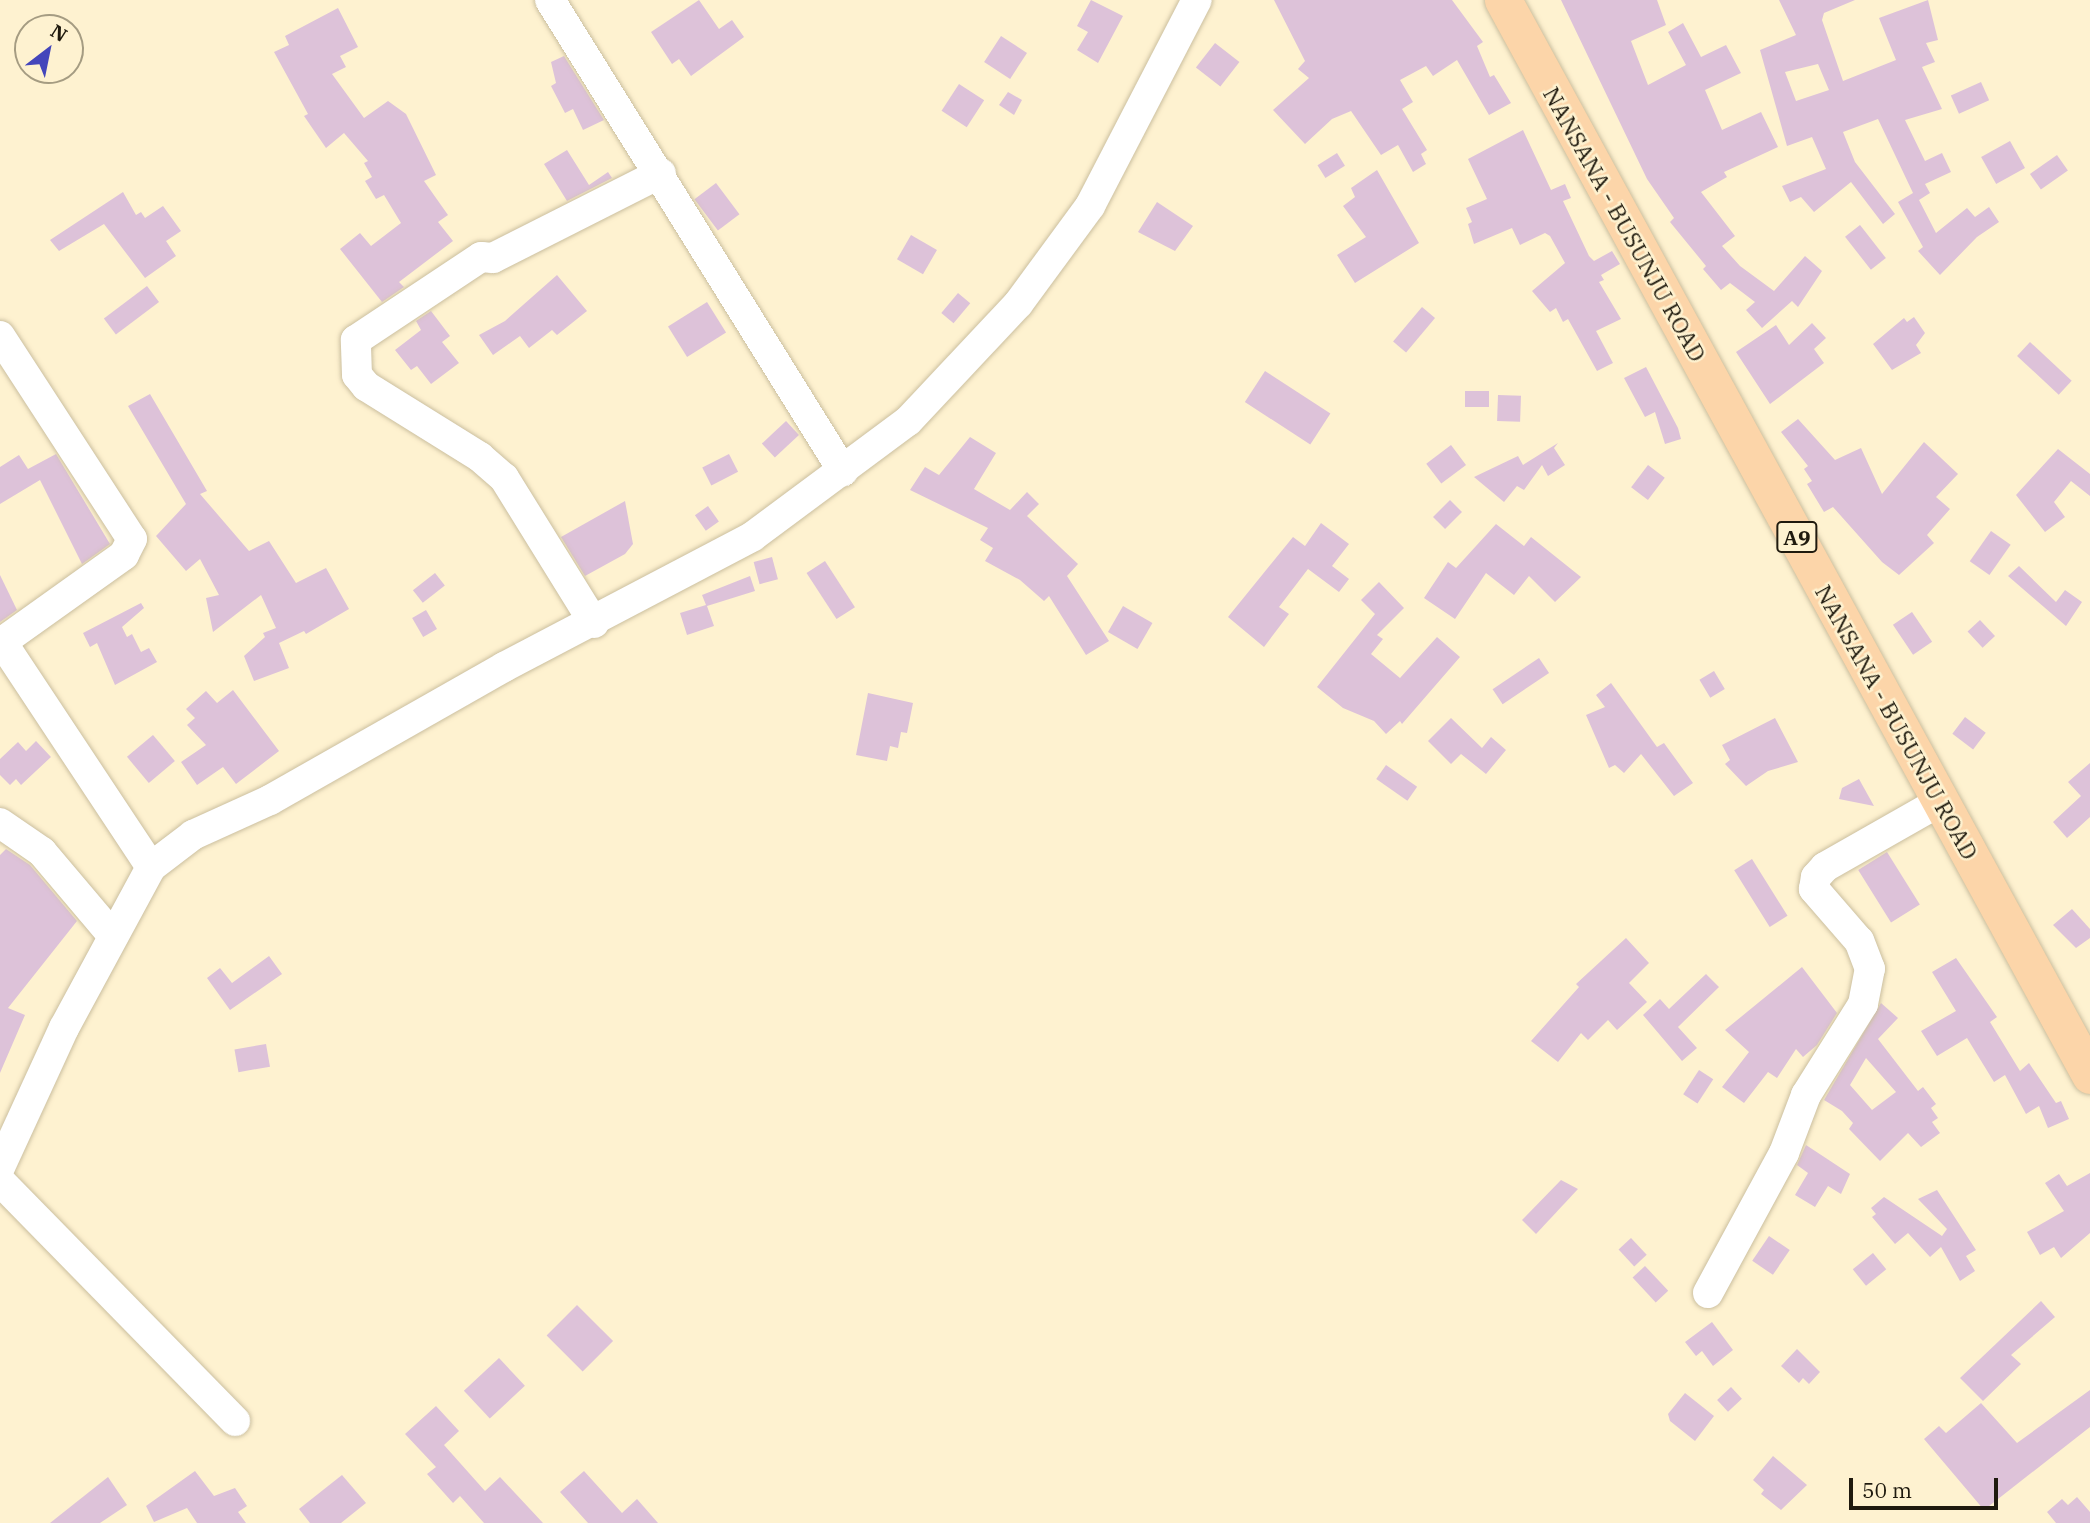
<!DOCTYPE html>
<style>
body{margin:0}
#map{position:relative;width:2090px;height:1523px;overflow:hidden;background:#fef2d0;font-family:"IBM Plex Serif",serif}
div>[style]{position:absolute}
.building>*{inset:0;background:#ddc2d9;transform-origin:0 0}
.roads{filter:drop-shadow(0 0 2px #cbbf9f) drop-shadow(0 0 2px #cbbf9f)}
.minor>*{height:30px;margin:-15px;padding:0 15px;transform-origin:15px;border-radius:15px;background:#fff}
.major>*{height:37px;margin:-18.5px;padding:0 18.5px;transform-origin:18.5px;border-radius:18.5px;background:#fcd5a9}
span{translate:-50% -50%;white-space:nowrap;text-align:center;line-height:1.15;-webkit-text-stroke:5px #fef2d0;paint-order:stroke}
.shield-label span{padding:2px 5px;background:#fef2d0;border:2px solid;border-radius:5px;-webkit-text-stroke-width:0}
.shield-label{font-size:21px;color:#1f1a0e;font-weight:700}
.street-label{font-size:23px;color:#1f1a0e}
.north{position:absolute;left:14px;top:14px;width:70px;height:70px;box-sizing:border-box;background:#fef2d0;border:2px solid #a59c82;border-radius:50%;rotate:32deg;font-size:19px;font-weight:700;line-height:28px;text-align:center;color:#1f1a0e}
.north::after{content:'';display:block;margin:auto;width:24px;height:32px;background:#4446bb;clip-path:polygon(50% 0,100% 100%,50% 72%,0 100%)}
.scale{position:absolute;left:1849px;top:1478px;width:149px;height:32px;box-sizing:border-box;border:4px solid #1f1a0e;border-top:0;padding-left:9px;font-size:21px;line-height:24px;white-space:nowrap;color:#1f1a0e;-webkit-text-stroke:5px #fef2d0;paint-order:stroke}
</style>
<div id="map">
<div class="building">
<div style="clip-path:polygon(699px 0,719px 29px,732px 20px,744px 37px,691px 76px,679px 59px,672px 64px,651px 32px)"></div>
<div style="clip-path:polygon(1091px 0,1123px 16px,1098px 63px,1077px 50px,1088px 32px,1077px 26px)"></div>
<div style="clip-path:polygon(1274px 0,1452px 0,1483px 42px,1477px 46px,1490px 77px,1494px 75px,1511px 103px,1489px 115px,1457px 60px,1433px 76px,1426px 66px,1400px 80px,1413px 102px,1402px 109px,1427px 150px,1421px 154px,1426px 164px,1413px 172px,1398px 145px,1381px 155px,1351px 111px,1332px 119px,1305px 144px,1273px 110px,1309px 78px,1298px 69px,1305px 61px)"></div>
<div style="clip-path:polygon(1561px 0,1657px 0,1666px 25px,1631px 41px,1648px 85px,1686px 65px,1668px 32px,1683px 23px,1701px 57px,1726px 45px,1741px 73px,1705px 90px,1722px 130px,1761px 112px,1778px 147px,1724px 172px,1727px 177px,1701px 192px,1735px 236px,1722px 246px,1740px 266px,1774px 291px,1805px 256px,1822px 271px,1798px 307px,1792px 301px,1762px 328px,1746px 310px,1755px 302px,1730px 283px,1721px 290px,1703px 269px,1706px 266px,1670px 222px,1674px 218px,1647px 179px)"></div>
<div style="clip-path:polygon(evenodd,1779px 0,1855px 0,1824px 13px,1822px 20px,1843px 81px,1896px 60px,1879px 18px,1928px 0,1938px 40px,1926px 43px,1935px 62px,1922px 67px,1942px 109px,1905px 120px,1925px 161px,1942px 153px,1951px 172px,1925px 184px,1930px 193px,1919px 200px,1936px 233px,1967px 208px,1975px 217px,1989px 207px,1999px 222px,1977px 237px,1940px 275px,1918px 251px,1923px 247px,1898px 202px,1913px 193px,1878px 119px,1843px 132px,1855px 162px,1895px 214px,1883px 224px,1851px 182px,1814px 212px,1801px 197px,1790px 202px,1782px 186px,1826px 169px,1812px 137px,1787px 146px,1760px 50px,1796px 35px,1779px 0,1818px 64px,1829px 90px,1796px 101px,1785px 72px,1818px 64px)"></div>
<div style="clip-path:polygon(338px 8px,358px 47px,340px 56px,346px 67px,332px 74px,364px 118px,388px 101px,406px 114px,436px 175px,424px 181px,448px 215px,438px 222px,453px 241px,399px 282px,404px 287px,382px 302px,340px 249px,360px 233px,371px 246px,401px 223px,384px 195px,376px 199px,365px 181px,372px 177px,364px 163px,368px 161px,344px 133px,326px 148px,304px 116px,308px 114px,274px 52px,289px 45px,285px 36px)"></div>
<div style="left:1001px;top:36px;width:31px;height:31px;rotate:33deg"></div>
<div style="left:1215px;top:43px;width:31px;height:31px;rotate:38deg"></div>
<div style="clip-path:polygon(564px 56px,604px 120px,583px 130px,573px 109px,565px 113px,551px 86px,556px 83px,551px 62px)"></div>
<div style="left:1981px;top:82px;width:20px;height:33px;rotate:66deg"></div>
<div style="left:959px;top:84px;width:30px;height:32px;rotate:33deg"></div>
<div style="clip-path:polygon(1008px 92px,1022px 100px,1014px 115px,999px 105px)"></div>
<div style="clip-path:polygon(1523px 130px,1551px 190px,1565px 184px,1571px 198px,1563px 201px,1589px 256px,1594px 261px,1612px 251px,1620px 264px,1601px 275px,1604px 280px,1599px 282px,1621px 319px,1596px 331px,1613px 363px,1597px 371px,1568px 319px,1563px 322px,1556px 308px,1550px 312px,1532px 291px,1565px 263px,1550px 236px,1545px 233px,1520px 245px,1512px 228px,1474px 244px,1468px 224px,1472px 222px,1466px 208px,1487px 199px,1468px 159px)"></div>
<div style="left:2010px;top:141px;width:31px;height:33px;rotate:61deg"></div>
<div style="clip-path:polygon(567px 150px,589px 185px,608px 172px,612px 178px,567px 201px,544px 164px)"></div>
<div style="left:1337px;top:153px;width:15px;height:23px;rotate:58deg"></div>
<div style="left:2057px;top:155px;width:19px;height:33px;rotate:55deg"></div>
<div style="clip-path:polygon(1377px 170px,1419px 243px,1355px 283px,1337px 255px,1366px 237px,1343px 206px,1355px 197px,1351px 188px)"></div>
<div style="left:716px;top:183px;width:39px;height:27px;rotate:53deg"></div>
<div style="clip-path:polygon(123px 192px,136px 215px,141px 212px,145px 218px,163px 206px,181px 231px,166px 241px,176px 256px,145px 278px,104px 224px,59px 251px,50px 240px)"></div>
<div style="clip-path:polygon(1157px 202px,1193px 226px,1175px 251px,1138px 232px)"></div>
<div style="left:1860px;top:225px;width:42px;height:19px;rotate:52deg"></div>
<div style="left:911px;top:235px;width:30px;height:28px;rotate:30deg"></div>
<div style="clip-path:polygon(557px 275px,587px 311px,557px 335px,552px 330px,529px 348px,520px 336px,493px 355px,479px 335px,505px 321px)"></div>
<div style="left:147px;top:286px;width:20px;height:54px;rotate:53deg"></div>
<div style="left:958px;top:293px;width:16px;height:26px;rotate:40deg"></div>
<div style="left:707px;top:302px;width:36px;height:46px;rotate:58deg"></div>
<div style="left:1422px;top:307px;width:17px;height:45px;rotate:40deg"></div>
<div style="clip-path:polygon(431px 311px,450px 336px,442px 342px,459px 363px,431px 384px,417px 366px,411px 370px,395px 350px,421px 330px,416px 321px)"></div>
<div style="clip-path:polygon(1914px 317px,1925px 333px,1916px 345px,1921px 353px,1892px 370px,1873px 344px,1904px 318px,1907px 322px)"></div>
<div style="clip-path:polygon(1812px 323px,1826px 338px,1814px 349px,1824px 363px,1770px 404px,1736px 352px,1776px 325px,1789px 345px)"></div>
<div style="left:2030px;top:342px;width:57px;height:19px;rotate:43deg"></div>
<div style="clip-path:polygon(1646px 367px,1678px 428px,1681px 439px,1665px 444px,1655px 412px,1645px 417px,1624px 378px)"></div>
<div style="left:1265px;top:371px;width:78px;height:37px;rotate:33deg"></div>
<div style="left:1465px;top:391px;width:24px;height:16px"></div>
<div style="clip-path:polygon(150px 394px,207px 491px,200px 494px,249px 551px,269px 541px,296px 583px,326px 568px,349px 609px,306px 634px,304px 631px,279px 643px,289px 668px,254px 681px,244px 656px,265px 637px,263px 633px,276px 628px,261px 595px,213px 632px,206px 598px,219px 595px,200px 559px,186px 571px,156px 536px,186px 504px,128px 406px)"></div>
<div style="left:1498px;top:395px;width:23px;height:26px;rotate:2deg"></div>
<div style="clip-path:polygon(1798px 419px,1835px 460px,1861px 448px,1882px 494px,1924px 442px,1958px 474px,1936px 497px,1950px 509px,1927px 535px,1934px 543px,1899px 575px,1882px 562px,1833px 507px,1824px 512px,1807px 484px,1812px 481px,1804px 469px,1808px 466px,1781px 432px)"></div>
<div style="left:786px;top:421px;width:19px;height:33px;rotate:47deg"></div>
<div style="clip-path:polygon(970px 437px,996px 453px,974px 489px,1010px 510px,1027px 492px,1039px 504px,1027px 516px,1078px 564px,1067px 576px,1109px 641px,1086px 655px,1049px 596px,1044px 601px,1020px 580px,985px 561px,993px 548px,980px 540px,988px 528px,910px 490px,925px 467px,939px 475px)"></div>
<div style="clip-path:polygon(1558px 443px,1554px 448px,1565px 465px,1548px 476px,1542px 465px,1524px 490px,1517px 486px,1504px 502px,1474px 477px,1518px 456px,1523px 465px)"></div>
<div style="left:1451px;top:445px;width:25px;height:31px;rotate:53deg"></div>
<div style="clip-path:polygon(2058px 449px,2090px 474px,2090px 496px,2071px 481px,2054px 502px,2065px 517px,2045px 532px,2016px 495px)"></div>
<div style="clip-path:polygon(56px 454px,110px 544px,82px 564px,40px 480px,0 504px,0 467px,19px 455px,28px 469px)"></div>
<div style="left:729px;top:454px;width:20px;height:30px;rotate:63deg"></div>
<div style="left:1648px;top:465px;width:21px;height:28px;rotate:37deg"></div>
<div style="left:1450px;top:500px;width:17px;height:24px;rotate:45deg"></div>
<div style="clip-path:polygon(625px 501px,633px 544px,625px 554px,585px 576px,561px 537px)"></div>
<div style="left:708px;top:506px;width:19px;height:16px;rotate:55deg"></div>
<div style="clip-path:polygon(1321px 523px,1349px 544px,1332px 566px,1349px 579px,1339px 592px,1308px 569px,1279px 607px,1289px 614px,1264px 647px,1228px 617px,1293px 537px,1305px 546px)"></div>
<div style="clip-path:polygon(1496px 524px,1524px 546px,1531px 537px,1581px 577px,1555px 602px,1529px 576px,1514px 595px,1486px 573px,1455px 619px,1424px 598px,1448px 562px,1456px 568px)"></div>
<div style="left:1991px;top:531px;width:24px;height:37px;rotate:35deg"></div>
<div style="left:772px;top:557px;width:23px;height:19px;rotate:75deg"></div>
<div style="left:825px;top:561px;width:55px;height:22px;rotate:57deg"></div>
<div style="clip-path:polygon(2019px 566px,2056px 602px,2065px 590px,2082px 602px,2066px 626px,2008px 576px)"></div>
<div style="left:435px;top:573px;width:16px;height:28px;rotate:52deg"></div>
<div style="clip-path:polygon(0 575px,17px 610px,0 622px)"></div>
<div style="clip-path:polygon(750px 576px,755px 591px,707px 606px,714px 626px,687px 635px,680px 613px,706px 605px,702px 595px)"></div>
<div style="clip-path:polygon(1379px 582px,1404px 608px,1377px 635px,1383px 639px,1371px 654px,1400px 678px,1437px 637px,1460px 657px,1402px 724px,1400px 721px,1386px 734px,1374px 721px,1343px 708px,1317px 687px,1375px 614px,1361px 600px)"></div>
<div style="clip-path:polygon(141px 603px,144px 608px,122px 627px,127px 637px,132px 634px,141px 652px,149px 648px,157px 662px,115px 685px,97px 643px,90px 647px,83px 633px)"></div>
<div style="left:1123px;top:606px;width:34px;height:30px;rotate:30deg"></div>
<div style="left:426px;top:610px;width:22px;height:16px;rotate:60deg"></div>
<div style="left:1912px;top:612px;width:36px;height:23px;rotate:56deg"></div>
<div style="left:1980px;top:620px;width:22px;height:17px;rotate:47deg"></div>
<div style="left:1539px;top:658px;width:18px;height:56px;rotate:56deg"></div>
<div style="left:1714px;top:671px;width:21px;height:17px;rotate:59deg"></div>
<div style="clip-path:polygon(1611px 683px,1657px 747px,1664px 743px,1693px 783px,1674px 796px,1641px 754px,1624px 773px,1615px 765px,1609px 768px,1586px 715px,1605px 707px,1596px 695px)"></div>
<div style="clip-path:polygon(233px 690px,279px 751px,236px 784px,223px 767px,197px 785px,181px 762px,206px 745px,187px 725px,195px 718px,186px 709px,206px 691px,217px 703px)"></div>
<div style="clip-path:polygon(868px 693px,913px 703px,907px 733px,901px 732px,898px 748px,890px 746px,887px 761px,856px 755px)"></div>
<div style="left:1965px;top:717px;width:26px;height:21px;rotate:37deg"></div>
<div style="clip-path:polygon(1451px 718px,1482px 748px,1491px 737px,1506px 750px,1486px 774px,1461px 754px,1451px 764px,1428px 741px)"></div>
<div style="clip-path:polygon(1775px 718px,1798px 762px,1768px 771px,1746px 786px,1725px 764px,1730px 760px,1722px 745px)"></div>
<div style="left:153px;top:735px;width:34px;height:34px;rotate:50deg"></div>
<div style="clip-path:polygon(36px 741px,51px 757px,21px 785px,16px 779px,10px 785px,0 775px,0 759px,18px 742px,26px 751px)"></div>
<div style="clip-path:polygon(2090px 763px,2090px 817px,2067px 838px,2053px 822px,2081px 796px,2068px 782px)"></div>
<div style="left:1386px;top:765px;width:38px;height:17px;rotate:35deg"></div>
<div style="clip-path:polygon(1859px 779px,1874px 806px,1839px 799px,1842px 788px)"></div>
<div style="clip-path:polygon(6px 849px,30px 865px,77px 921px,8px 1008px,25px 1015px,0 1073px,0 855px)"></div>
<div style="left:1887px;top:852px;width:62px;height:34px;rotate:58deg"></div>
<div style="left:1752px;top:859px;width:67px;height:21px;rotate:58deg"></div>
<div style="clip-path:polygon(2072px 909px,2090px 929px,2090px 938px,2076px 948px,2053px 925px)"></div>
<div style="clip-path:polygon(1626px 938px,1649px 963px,1629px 983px,1647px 1002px,1617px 1030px,1608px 1020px,1588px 1040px,1581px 1033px,1558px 1062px,1531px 1041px,1579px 987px,1576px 984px)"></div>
<div style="clip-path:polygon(269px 956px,282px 974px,230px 1010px,207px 978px,220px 968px,232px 983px)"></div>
<div style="clip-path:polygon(1956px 958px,1997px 1017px,1990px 1022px,2020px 1071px,2029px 1063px,2056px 1103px,2061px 1101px,2069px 1119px,2048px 1128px,2039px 1106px,2026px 1114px,2005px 1075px,1994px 1082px,1967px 1038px,1937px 1056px,1921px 1031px,1956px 1011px,1932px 972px)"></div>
<div style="clip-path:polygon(1802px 967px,1837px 1013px,1817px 1045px,1803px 1057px,1796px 1049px,1777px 1078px,1768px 1072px,1744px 1103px,1722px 1087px,1749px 1052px,1725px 1030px)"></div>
<div style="clip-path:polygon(1706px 974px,1719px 987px,1678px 1027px,1697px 1048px,1682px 1061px,1643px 1015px,1660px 999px,1669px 1009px)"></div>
<div style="clip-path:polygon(evenodd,1881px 1003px,1898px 1018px,1878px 1039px,1918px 1091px,1923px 1087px,1936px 1104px,1931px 1108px,1938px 1118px,1932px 1122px,1940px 1133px,1921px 1147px,1908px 1133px,1880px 1161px,1849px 1129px,1853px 1123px,1842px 1111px,1824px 1100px,1881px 1003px,1866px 1058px,1896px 1092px,1872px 1110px,1850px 1085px,1866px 1058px)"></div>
<div style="left:266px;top:1044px;width:23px;height:32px;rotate:80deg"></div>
<div style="left:1699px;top:1070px;width:17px;height:29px;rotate:33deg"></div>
<div style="clip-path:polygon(1806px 1145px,1850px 1174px,1841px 1194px,1828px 1186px,1815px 1207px,1795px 1195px,1808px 1173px,1797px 1165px)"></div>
<div style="clip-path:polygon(2090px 1173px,2090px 1233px,2061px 1258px,2054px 1247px,2040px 1255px,2027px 1232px,2064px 1211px,2045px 1183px,2059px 1174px,2067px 1186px)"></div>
<div style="clip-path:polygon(1561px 1180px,1578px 1189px,1536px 1234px,1522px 1220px)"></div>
<div style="clip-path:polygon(1937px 1190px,1976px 1250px,1966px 1256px,1975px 1271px,1960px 1281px,1941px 1247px,1930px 1257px,1908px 1233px,1895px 1244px,1872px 1217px,1876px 1214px,1871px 1208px,1884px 1197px,1942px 1236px,1947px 1229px,1918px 1199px)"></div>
<div style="left:1769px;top:1236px;width:25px;height:30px;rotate:34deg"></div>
<div style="left:1631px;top:1238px;width:23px;height:17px;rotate:47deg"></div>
<div style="left:1873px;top:1253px;width:21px;height:26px;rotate:51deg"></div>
<div style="left:1645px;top:1266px;width:34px;height:17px;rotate:47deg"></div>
<div style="clip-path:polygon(2041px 1301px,2055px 1317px,2011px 1355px,2021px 1364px,1983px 1401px,1960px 1378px)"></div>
<div style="left:577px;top:1305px;width:51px;height:43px;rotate:45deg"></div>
<div style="clip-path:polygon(1712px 1322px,1733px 1350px,1713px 1366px,1702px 1351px,1696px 1356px,1685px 1342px)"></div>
<div style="clip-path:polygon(1797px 1349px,1820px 1372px,1809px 1384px,1803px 1378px,1799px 1383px,1781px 1366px)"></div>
<div style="left:499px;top:1358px;width:38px;height:48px;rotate:47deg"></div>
<div style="left:1731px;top:1387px;width:16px;height:19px;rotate:47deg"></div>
<div style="clip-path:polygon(2090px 1390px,2090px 1427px,1984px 1510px,1924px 1439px,1939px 1426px,1946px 1433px,1981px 1403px,2017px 1443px)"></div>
<div style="clip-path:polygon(1685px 1393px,1714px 1416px,1695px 1441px,1670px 1421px,1668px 1414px)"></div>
<div style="clip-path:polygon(436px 1406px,459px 1431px,444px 1445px,485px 1491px,500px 1477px,543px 1523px,484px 1523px,460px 1496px,453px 1503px,427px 1474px,436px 1467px,405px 1434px)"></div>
<div style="clip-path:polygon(1773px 1456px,1807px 1485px,1781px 1510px,1761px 1494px,1764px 1490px,1753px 1480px)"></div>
<div style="clip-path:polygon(195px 1471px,214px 1496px,235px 1488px,247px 1506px,238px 1512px,246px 1523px,197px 1523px,187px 1508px,154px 1522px,146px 1506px)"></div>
<div style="clip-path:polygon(584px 1471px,622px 1513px,637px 1499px,658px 1523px,588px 1523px,560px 1492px)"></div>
<div style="clip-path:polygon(342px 1475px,366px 1503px,341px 1523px,310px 1523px,299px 1509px)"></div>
<div style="clip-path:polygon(108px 1477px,127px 1505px,100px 1523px,50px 1523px)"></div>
<div style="clip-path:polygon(2077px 1497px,2090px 1512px,2090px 1523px,2056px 1523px,2047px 1512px,2062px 1499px,2068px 1505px)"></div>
</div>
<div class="roads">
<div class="minor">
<div style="left:550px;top:0;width:555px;rotate:58.12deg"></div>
<div style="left:0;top:336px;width:242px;rotate:57deg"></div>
<div style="left:132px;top:539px;width:18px;rotate:117deg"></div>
<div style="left:124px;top:555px;width:150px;rotate:144.5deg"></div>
<div style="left:2px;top:642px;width:270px;rotate:56.5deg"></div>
<div style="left:594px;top:623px;width:171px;rotate:-121.8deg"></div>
<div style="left:504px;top:478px;width:32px;rotate:-139deg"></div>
<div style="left:480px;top:457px;width:134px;rotate:-148.1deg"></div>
<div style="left:366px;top:386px;width:14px;rotate:-129deg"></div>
<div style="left:357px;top:375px;width:35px;rotate:-92deg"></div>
<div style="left:356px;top:340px;width:150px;rotate:-33.6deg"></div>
<div style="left:481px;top:257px;width:12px;rotate:5deg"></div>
<div style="left:493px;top:258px;width:188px;rotate:-26.8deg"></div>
<div style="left:0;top:823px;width:51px;rotate:34.6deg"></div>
<div style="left:42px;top:852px;width:110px;rotate:49.8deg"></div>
<div style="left:0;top:1167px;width:153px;rotate:-65.3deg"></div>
<div style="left:64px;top:1028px;width:183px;rotate:-61.6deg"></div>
<div style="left:151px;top:867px;width:53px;rotate:-37.3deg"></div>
<div style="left:193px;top:835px;width:85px;rotate:-24.4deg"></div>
<div style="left:270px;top:800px;width:269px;rotate:-29.6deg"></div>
<div style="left:504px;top:667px;width:281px;rotate:-27.7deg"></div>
<div style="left:753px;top:536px;width:193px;rotate:-36.6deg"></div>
<div style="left:908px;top:421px;width:161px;rotate:-46.8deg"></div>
<div style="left:1018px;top:304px;width:122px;rotate:-53.7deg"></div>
<div style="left:1090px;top:206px;width:232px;rotate:-62.6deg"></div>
<div style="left:0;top:1181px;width:336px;rotate:45.6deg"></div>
<div style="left:1708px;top:1293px;width:159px;rotate:-61.5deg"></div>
<div style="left:1784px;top:1153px;width:62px;rotate:-69.2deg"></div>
<div style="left:1806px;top:1095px;width:107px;rotate:-57.9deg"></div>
<div style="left:1863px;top:1004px;width:36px;rotate:-79deg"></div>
<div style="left:1870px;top:969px;width:30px;rotate:-111deg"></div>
<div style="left:1859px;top:941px;width:69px;rotate:-130.9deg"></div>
<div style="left:1814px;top:889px;width:12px;rotate:-81deg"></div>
<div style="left:1816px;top:877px;width:13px;rotate:-48deg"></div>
<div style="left:1825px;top:867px;width:133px;rotate:-29.6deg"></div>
</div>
<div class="major">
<div style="left:1503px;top:0;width:1225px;rotate:61.36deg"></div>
</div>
</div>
<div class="shield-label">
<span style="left:1797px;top:537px">A9</span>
</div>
<div class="street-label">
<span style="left:1625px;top:224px;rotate:61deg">NANSANA - BUSUNJU ROAD</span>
<span style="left:1897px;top:722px;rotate:61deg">NANSANA - BUSUNJU ROAD</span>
</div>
<div class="north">N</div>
<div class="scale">50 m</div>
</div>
